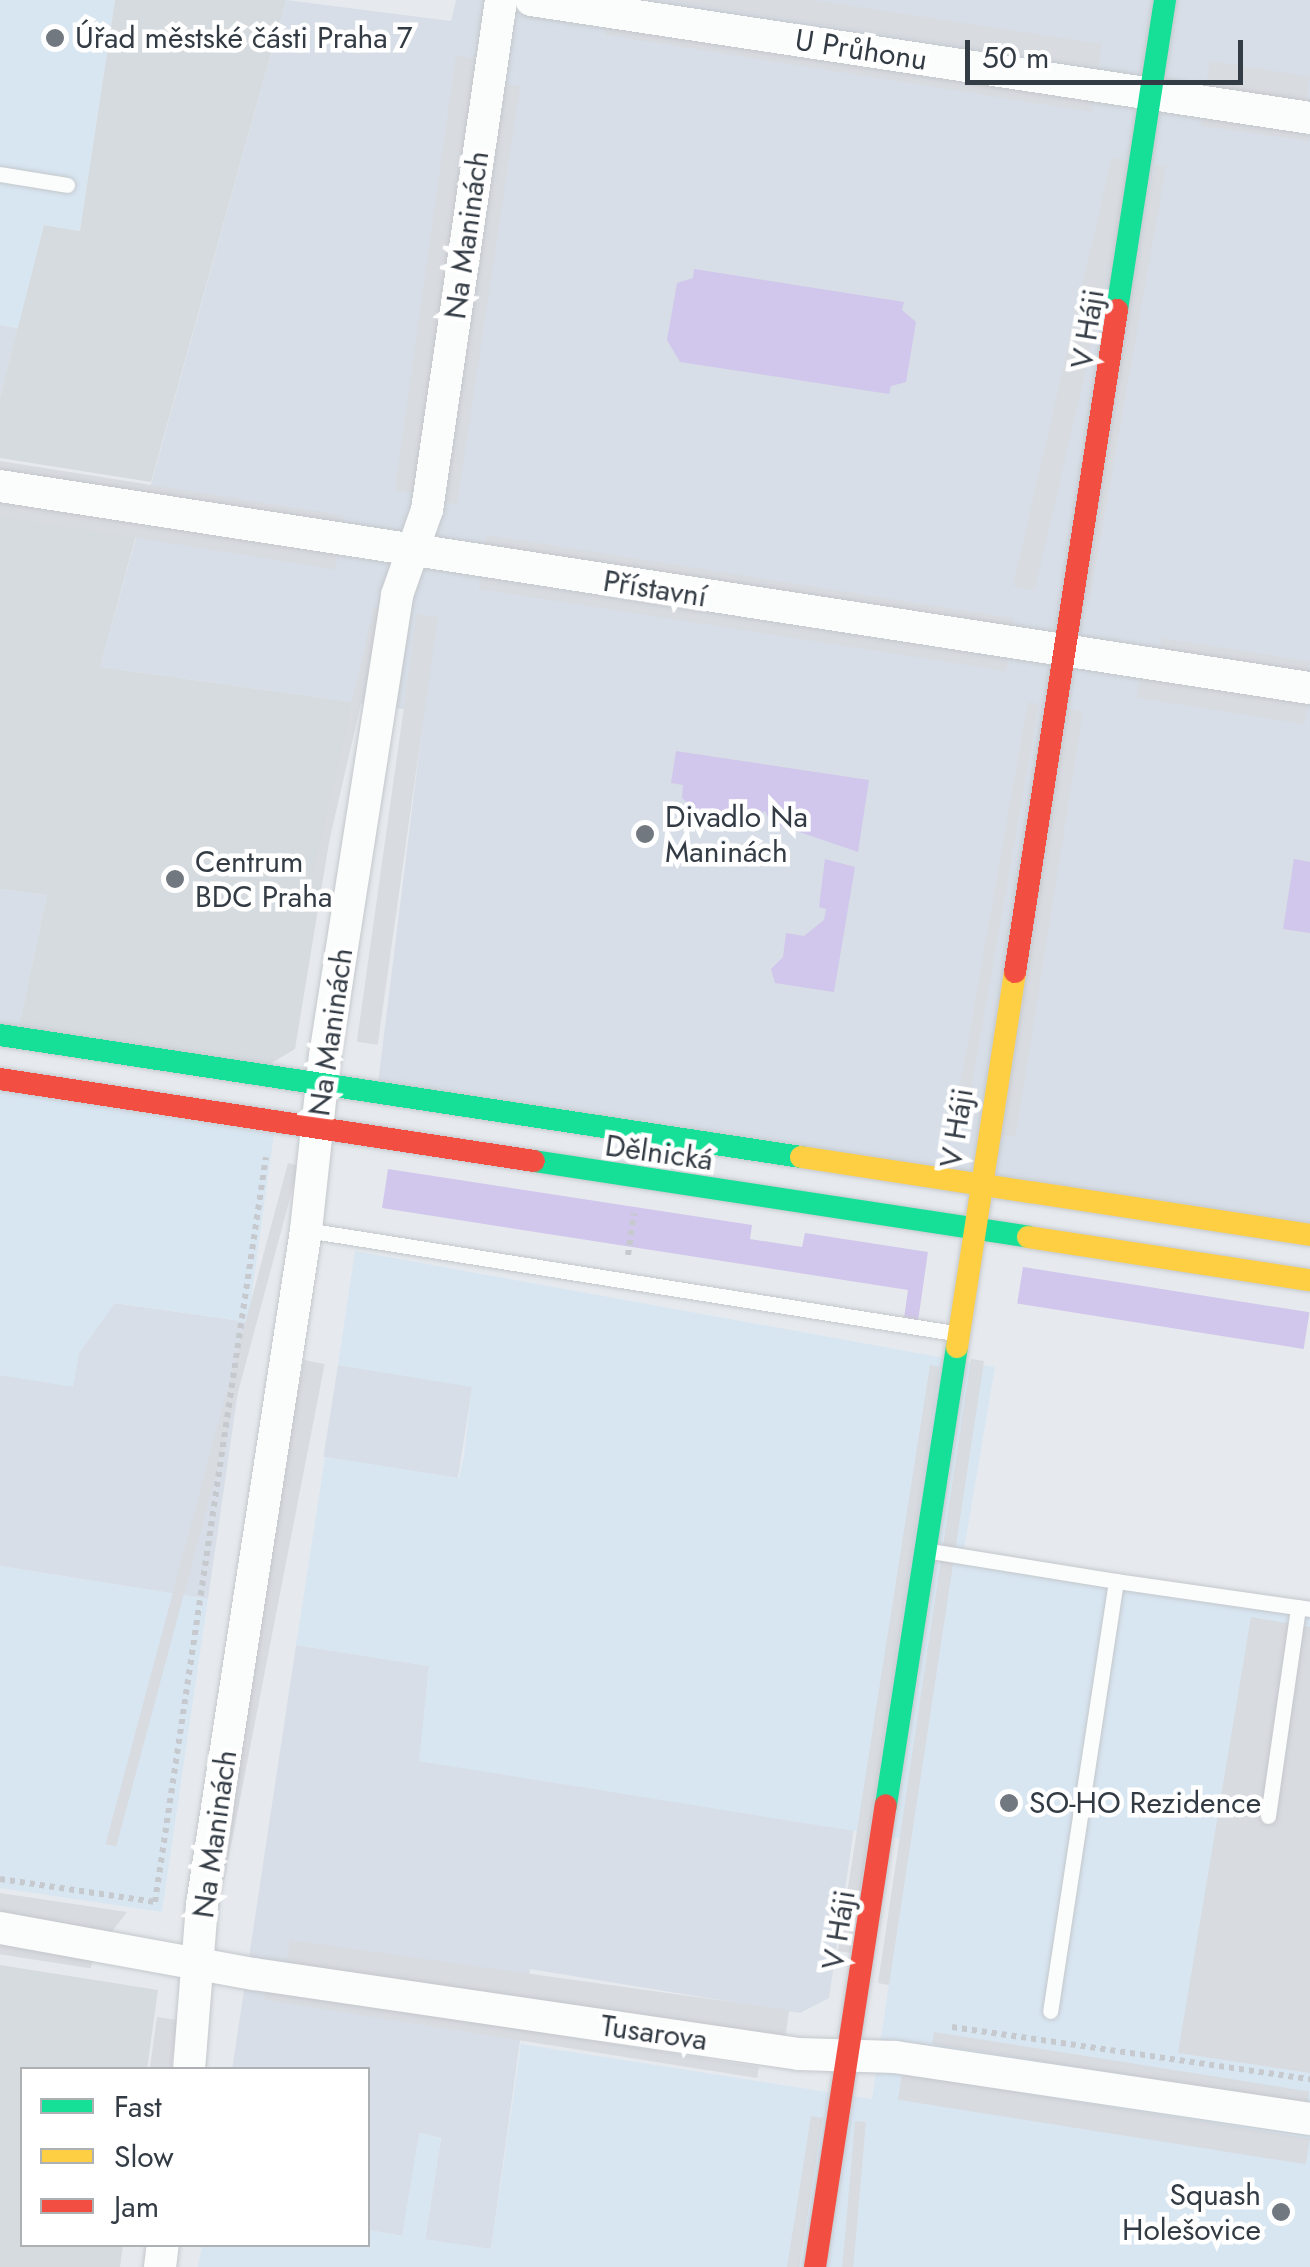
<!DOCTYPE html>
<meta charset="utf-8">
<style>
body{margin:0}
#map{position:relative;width:1310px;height:2267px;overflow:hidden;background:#e6eaee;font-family:Jost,sans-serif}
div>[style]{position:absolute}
.residential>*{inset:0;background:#d7dee7;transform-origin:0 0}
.commercial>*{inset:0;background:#d8e6f2}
.industrial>*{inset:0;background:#d6dbe0}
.green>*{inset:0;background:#d1c6eb;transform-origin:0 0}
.parking>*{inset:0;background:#d8dbe0;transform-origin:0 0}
.path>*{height:6px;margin-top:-3px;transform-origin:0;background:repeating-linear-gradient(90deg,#c6c9cd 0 5px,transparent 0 10px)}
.roads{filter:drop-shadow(0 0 2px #c4c8cc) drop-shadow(0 0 2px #c4c8cc)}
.lane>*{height:15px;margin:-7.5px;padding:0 7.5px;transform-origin:7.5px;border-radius:7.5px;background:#fbfcfc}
.street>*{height:32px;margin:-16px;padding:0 16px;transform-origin:16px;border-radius:16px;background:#fbfcfc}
.fast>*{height:22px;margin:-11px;padding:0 11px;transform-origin:11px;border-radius:11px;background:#16e098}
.slow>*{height:22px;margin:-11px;padding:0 11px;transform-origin:11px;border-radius:11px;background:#ffcf43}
.jam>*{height:22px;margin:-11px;padding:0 11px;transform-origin:11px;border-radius:11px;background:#f24e42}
.dots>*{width:28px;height:28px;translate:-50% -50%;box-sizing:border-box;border:5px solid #fff;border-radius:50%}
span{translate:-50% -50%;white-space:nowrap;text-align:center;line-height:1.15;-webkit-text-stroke:9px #fff;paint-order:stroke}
.poi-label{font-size:30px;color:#333b44}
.left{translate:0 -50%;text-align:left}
.right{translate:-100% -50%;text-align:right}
.street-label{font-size:30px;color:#333b44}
.legend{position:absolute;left:20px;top:2067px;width:350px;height:180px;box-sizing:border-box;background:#fff;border:2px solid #adb1b4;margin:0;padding:12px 18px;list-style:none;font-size:30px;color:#333b44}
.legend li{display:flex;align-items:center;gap:20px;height:50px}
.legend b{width:50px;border:2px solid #adb1b4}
.scale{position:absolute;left:965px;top:40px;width:278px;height:45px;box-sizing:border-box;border:5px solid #333b44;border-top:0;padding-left:12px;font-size:30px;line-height:35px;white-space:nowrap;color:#333b44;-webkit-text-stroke:8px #fff;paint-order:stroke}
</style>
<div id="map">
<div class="residential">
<div style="clip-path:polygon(286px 0,451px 21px,456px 0,1310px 0,1310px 1225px,378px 1083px,424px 712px,100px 667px)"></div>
<div style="clip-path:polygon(0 325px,18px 328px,0 398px)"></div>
<div style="clip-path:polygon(0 889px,47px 895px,19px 1027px,0 1024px)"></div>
<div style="clip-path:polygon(114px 1303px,248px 1322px,208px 1599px,0 1566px,0 1375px,73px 1386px,79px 1353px)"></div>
<div style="left:338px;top:1365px;width:136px;height:93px;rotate:9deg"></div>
<div style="clip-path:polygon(296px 1645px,429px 1666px,420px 1761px,854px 1828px,829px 1998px,800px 2013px,530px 1969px,491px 2249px,425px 2240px,441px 2138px,420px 2133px,403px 2236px,368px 2230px,368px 2070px,232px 2070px)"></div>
</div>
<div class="commercial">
<div style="clip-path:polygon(0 0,115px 0,80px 231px,44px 225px,18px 328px,0 325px)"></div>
<div style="clip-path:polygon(0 1090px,274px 1134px,248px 1322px,115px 1303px,79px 1353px,73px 1387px,0 1375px)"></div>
<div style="clip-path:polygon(355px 1251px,995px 1367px,963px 1556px,1310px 1603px,1310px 2267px,198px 2267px,202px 2245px,368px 2244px,368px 2230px,402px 2236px,419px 2133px,441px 2138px,425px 2239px,491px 2249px,521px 2044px,872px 2099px,910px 1840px,419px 1761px,429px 1666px,296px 1645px,325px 1457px,459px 1478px,464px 1455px,472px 1387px,338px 1365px)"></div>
<div style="clip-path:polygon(0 1566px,208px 1599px,162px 1912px,0 1888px)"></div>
</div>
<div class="industrial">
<div style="clip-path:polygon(115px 0,286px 0,151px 482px,0 458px,0 398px,44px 225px,80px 231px)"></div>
<div style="clip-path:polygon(0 510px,137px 532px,100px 667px,352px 702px,295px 1049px,263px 1068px,19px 1027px,47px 895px,0 889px)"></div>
<div style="clip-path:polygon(0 1965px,158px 1990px,147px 2069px,22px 2070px,22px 2244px,123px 2245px,120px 2267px,0 2267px)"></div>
</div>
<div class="green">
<div style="clip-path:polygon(694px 269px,904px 302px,902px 310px,916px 322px,906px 382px,891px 386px,889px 394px,680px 362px,667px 340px,677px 283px,693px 278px)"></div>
<div style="clip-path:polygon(676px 751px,869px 780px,858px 852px,770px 822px,765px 811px,743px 826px,726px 816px,708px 821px,682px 798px,683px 785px,671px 783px)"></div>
<div style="clip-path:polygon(825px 859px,855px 867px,834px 992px,775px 983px,771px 969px,783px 957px,786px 933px,804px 936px,824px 920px,826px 909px,819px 907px)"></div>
<div style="clip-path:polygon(1294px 859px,1310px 862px,1310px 933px,1283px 929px)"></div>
<div style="clip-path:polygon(388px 1169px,752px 1225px,750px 1239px,802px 1247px,805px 1233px,928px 1252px,918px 1321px,904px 1318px,908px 1290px,382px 1208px)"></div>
<div style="left:1023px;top:1267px;width:290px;height:37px;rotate:9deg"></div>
</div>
<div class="parking">
<div style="clip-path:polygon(664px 0,812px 0,1102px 44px,1098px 67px)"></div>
<div style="left:607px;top:24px;width:493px;height:11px;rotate:9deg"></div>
<div style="left:456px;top:56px;width:22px;height:439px;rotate:8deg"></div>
<div style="left:1210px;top:61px;width:101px;height:25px;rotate:9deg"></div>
<div style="clip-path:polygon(506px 84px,520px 86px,457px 504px,445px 502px)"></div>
<div style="left:1202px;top:116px;width:109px;height:10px;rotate:8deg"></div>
<div style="left:1112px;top:157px;width:22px;height:440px;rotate:13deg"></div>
<div style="left:1155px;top:165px;width:11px;height:438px;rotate:10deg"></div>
<div style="left:0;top:461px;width:348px;height:11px;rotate:9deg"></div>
<div style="left:0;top:490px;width:344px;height:26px;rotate:9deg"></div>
<div style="left:487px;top:535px;width:534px;height:11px;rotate:9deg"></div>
<div style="clip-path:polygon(480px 578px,1008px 659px,1009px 659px,1006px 671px,479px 589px)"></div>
<div style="left:374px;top:607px;width:9px;height:280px;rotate:13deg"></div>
<div style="left:417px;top:614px;width:21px;height:432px;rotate:8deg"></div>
<div style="left:1162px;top:638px;width:150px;height:12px;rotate:9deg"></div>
<div style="left:1142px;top:665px;width:170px;height:33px;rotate:9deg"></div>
<div style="left:1028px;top:702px;width:11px;height:411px;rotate:10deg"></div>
<div style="left:1083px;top:711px;width:431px;height:25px;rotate:99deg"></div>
<div style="left:288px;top:1163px;width:11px;height:705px;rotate:15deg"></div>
<div style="clip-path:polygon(971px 1359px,984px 1361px,889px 1985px,878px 1983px)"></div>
<div style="left:304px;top:1360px;width:21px;height:529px;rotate:11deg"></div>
<div style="clip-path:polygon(930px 1365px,940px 1367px,851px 1953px,838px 1951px)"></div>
<div style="clip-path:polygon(1251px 1617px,1310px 1627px,1310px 2073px,1178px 2053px)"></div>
<div style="clip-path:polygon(0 1893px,127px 1912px,110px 1934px,0 1917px)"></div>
<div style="left:290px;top:1940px;width:504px;height:29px;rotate:8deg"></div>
<div style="left:0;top:1942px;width:94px;height:12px;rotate:9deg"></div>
<div style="left:266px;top:1989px;width:499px;height:11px;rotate:9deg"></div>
<div style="left:157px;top:2017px;width:21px;height:54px;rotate:8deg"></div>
<div style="left:934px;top:2032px;width:380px;height:12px;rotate:9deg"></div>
<div style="left:902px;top:2074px;width:413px;height:26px;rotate:9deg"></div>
<div style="left:811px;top:2116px;width:12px;height:153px;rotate:9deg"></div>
<div style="left:855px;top:2121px;width:11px;height:148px;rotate:5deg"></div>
</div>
<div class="path">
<div style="left:628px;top:1255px;width:42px;rotate:-81.9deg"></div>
<div style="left:0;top:1879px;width:157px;rotate:8.4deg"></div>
<div style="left:155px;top:1902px;width:753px;rotate:-81.53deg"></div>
<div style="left:952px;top:2027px;width:362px;rotate:8.3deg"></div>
</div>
<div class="roads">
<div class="lane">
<div style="left:0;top:174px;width:68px;rotate:9.3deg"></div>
<div style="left:306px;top:1230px;width:656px;rotate:9.03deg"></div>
<div style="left:931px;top:1551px;width:187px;rotate:9.2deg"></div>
<div style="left:1116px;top:1581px;width:435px;rotate:98.7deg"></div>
<div style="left:1116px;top:1581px;width:196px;rotate:8.2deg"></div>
<div style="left:1268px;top:1816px;width:211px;rotate:-81.8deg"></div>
</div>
<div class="street">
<div style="left:531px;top:0;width:788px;rotate:8.61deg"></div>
<div style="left:0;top:486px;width:1325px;rotate:8.77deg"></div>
<div style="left:0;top:1928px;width:258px;rotate:10.3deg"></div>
<div style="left:254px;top:1974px;width:551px;rotate:8.35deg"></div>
<div style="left:799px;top:2054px;width:96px;rotate:1.8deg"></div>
<div style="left:895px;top:2057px;width:420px;rotate:8.5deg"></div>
<div style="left:189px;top:2070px;width:166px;rotate:-85.5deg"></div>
<div style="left:202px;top:1905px;width:683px;rotate:-81.24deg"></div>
<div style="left:306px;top:1230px;width:175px;rotate:-83.8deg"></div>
<div style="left:325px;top:1056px;width:467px;rotate:-81.1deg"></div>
<div style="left:397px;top:595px;width:90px;rotate:-70.6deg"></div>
<div style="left:427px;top:510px;width:515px;rotate:-81.74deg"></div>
<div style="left:160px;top:2267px;width:23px;rotate:-83deg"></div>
</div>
<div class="fast">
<div style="left:1117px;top:310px;width:314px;rotate:-81.2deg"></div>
<div style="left:0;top:1035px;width:810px;rotate:8.66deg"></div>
<div style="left:534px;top:1161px;width:500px;rotate:8.7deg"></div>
<div style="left:886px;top:1805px;width:463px;rotate:-81.2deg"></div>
</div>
<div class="slow">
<div style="left:801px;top:1157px;width:515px;rotate:8.71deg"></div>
<div style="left:1028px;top:1237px;width:285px;rotate:8.7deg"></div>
<div style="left:957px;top:1347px;width:379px;rotate:-81.2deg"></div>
</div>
<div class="jam">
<div style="left:1015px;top:972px;width:670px;rotate:-81.24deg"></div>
<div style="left:0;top:1079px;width:540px;rotate:8.73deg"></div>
<div style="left:815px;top:2267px;width:467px;rotate:-81.3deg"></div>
</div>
</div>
<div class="dots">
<div style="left:55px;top:38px;background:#727880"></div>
<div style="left:645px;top:834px;background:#727880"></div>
<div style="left:175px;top:879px;background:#727880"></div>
<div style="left:1009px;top:1803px;background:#727880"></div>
<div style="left:1281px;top:2212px;background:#727880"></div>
</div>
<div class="poi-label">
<span class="left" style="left:75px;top:38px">Úřad městské části Praha 7</span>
<span class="left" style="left:665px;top:834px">Divadlo Na<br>Maninách</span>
<span class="left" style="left:195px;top:879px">Centrum<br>BDC Praha</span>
<span class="left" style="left:1029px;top:1803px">SO-HO Rezidence</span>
<span class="right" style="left:1261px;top:2212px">Squash<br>Holešovice</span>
</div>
<div class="street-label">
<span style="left:861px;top:50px;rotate:9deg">U Průhonu</span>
<span style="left:467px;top:235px;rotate:-82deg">Na Maninách</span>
<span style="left:1088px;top:329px;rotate:-81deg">V Háji</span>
<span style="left:655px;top:589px;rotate:9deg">Přístavní</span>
<span style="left:331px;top:1032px;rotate:-82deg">Na Maninách</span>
<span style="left:957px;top:1128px;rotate:-81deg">V Háji</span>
<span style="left:659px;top:1153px;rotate:8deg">Dělnická</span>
<span style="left:215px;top:1834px;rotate:-82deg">Na Maninách</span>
<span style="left:839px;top:1930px;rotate:-81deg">V Háji</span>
<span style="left:654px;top:2033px;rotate:8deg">Tusarova</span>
</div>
<ul class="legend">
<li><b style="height:12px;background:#16e098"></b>Fast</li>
<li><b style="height:12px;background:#ffcf43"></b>Slow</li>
<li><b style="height:12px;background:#f24e42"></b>Jam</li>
</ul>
<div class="scale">50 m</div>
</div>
